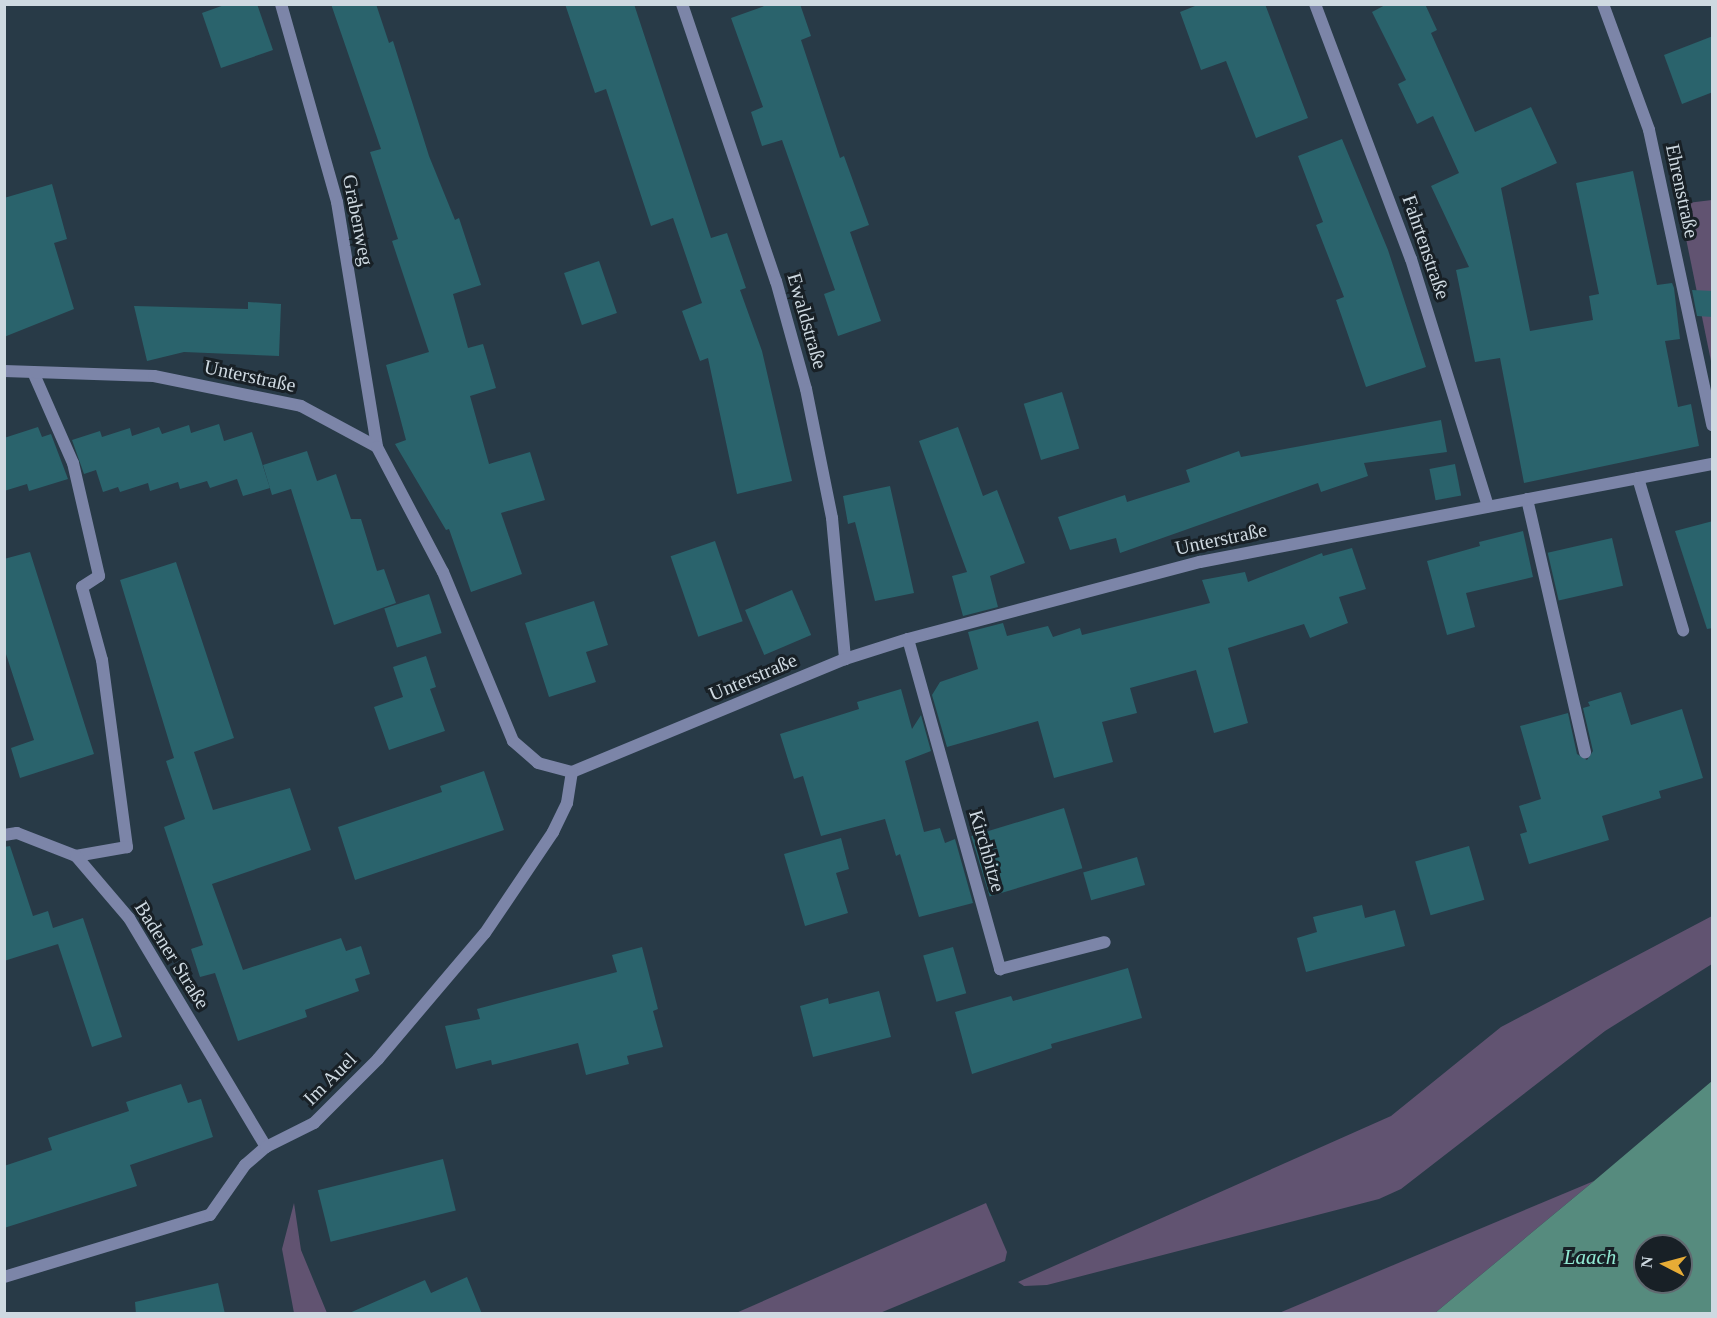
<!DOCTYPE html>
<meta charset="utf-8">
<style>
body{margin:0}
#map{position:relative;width:1717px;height:1318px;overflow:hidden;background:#283a47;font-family:"Times New Roman",serif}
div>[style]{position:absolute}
.green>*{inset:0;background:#615371}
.water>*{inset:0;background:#568b7e}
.building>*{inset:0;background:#2a636c;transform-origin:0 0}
.lane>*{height:12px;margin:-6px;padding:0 6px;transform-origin:6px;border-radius:6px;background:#7c85a8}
.street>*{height:12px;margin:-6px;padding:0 6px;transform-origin:6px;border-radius:6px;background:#7c85a8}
span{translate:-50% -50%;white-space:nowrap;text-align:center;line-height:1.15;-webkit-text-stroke:6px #182026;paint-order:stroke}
.street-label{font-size:20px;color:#ced9e1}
.water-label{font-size:21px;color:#92ead4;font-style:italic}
.frame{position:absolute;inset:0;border:6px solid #ced9e1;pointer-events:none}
.north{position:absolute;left:1633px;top:1234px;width:60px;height:60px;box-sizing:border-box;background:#182026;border:2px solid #616a71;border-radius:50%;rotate:276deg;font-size:16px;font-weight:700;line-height:24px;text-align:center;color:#ced9e1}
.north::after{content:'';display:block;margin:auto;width:21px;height:27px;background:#e7ac36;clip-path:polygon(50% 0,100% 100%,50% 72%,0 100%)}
</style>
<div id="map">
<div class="green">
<div style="clip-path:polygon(1712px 200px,1712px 366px,1679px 204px)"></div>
<div style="clip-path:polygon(1712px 916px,1712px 964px,1605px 1031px,1401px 1189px,1379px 1199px,1047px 1285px,1024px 1286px,1018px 1282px,1391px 1116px,1501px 1027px)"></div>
<div style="clip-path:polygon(1594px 1181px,1435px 1313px,1279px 1313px)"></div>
<div style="clip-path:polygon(294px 1203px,301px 1250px,327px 1313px,294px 1313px,282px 1249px)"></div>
<div style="clip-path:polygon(986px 1203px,1007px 1252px,1005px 1261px,880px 1313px,736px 1313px)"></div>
</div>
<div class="water">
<div style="clip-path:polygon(evenodd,1712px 1081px,1712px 1313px,1435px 1313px,1594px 1181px,1712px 1081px,1645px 1246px,1681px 1246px,1681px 1282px,1645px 1282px,1645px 1246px)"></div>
</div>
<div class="building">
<div style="clip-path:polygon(227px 4px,257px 4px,273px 50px,221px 68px,202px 13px)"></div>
<div style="clip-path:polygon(331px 4px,376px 4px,389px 43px,393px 41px,429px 156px,455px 220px,459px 218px,481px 285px,453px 294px,468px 348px,483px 344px,496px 388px,470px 396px,489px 464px,530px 452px,545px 500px,501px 513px,522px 574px,471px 592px,449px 529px,446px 530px,395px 444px,406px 440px,386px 365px,429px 352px,392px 241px,398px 239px,370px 152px,381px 149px)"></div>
<div style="clip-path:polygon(565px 4px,634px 4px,711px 238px,727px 233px,746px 288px,740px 290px,762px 351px,792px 481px,737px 494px,708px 358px,700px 361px,682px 311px,702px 303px,673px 218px,651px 226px,606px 89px,595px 93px)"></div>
<div style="clip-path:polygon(770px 4px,800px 4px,811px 36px,801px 40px,840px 158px,844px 156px,869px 225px,850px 232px,881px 321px,838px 336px,824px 294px,835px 290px,782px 140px,762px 146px,751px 112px,763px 107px,731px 18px)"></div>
<div style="clip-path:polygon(1200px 4px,1265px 4px,1308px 118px,1256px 138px,1226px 61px,1201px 70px,1180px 12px)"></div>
<div style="clip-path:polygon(1387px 4px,1425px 4px,1437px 30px,1431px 33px,1475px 132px,1531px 107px,1557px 163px,1501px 188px,1530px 331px,1593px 320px,1589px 296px,1599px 294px,1576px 183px,1633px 171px,1657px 285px,1672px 283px,1674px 288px,1680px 339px,1665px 341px,1678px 407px,1691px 404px,1699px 446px,1524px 483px,1500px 358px,1475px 362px,1456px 270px,1469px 267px,1431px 186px,1459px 173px,1433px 116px,1417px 124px,1398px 84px,1406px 80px,1372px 12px)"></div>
<div style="clip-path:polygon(1713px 36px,1713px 92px,1682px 104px,1664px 55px)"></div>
<div style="clip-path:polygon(1342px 139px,1388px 250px,1426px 367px,1366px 387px,1336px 300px,1344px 297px,1316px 225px,1323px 222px,1298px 156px)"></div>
<div style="clip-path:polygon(52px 184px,67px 239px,54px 243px,74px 309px,4px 337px,4px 198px)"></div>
<div style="left:599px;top:261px;width:55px;height:37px;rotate:71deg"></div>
<div style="clip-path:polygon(1692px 290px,1713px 291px,1713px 317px,1697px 316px)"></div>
<div style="clip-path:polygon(248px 302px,281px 304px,279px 356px,184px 352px,147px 361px,134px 306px,248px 309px)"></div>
<div style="left:1062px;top:392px;width:59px;height:40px;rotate:73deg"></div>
<div style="clip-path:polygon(1441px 420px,1447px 452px,1364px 463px,1368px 476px,1321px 492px,1318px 483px,1120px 553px,1116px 538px,1070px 550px,1058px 517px,1125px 495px,1127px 502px,1190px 482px,1186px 470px,1239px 451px,1241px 457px)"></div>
<div style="clip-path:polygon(219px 424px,224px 441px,252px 432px,270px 488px,243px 496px,237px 479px,210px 488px,207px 481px,180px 489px,178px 482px,150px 491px,148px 483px,120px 492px,118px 487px,103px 492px,96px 470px,84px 474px,72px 440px,100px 431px,102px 437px,130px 428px,132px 436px,159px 427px,162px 434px,189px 425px,191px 433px)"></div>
<div style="clip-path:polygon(38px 427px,42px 437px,51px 434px,68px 479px,29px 491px,27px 484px,4px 491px,4px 438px)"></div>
<div style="clip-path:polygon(958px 427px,983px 496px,997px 490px,1025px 563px,990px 576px,998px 607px,963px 616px,952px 576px,967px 572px,919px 441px)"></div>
<div style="clip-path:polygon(307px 451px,317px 481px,336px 474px,351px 519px,361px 519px,377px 571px,384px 569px,396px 603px,334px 625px,291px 489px,272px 495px,263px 465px)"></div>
<div style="left:1455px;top:464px;width:32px;height:26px;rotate:79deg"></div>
<div style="clip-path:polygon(890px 486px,914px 593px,875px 601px,855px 522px,848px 524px,843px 496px)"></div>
<div style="clip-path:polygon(1713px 521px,1713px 628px,1707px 629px,1675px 531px)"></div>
<div style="clip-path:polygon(1523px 531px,1533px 577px,1466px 593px,1475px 627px,1447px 635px,1427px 561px,1480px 546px,1479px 542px)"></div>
<div style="left:1612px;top:538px;width:49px;height:66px;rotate:77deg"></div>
<div style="left:715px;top:541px;width:85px;height:47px;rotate:71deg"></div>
<div style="clip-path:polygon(1352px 548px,1366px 589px,1339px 597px,1348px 623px,1310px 638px,1304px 624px,1228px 648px,1248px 723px,1214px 733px,1196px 670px,1130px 688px,1137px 713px,1102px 722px,1113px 762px,1054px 778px,1038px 721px,947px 747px,932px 695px,940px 682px,978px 669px,968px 632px,1003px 623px,1007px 636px,1048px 626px,1053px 637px,1080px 628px,1082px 635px,1210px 603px,1202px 580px,1245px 572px,1248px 582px,1322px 553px,1323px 556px)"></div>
<div style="clip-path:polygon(30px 552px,94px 754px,20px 778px,11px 748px,34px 740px,4px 648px,4px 559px)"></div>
<div style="clip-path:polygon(176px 562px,234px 738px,194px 752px,213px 810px,290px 788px,311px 850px,212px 884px,243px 970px,341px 938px,346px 951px,361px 946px,370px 974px,355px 979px,359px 991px,305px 1010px,307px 1017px,238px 1041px,215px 973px,200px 977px,191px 949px,203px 945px,164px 827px,185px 819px,166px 761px,174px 758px,120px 580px)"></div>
<div style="left:792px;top:590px;width:49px;height:51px;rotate:67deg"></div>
<div style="left:429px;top:594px;width:41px;height:47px;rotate:72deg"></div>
<div style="clip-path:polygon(594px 601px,608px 645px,586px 652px,596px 682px,549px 697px,525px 623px)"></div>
<div style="clip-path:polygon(426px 656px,436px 687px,430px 689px,445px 731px,389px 750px,374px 707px,403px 697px,393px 667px)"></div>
<div style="clip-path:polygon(901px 689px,912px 729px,921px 715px,931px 751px,905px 761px,924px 832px,940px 828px,945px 843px,955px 839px,973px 903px,919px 917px,900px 854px,896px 856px,885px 819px,821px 836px,803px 776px,794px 779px,780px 734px,859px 709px,857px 702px)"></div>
<div style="clip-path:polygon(1621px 692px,1631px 725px,1682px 709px,1703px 778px,1659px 791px,1661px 798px,1602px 816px,1609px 840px,1529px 864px,1520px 834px,1527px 832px,1519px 806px,1541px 799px,1520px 726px,1568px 713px,1577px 754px,1587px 760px,1593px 751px,1583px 708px,1590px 706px,1588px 702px)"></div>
<div style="clip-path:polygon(484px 771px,504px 830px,355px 880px,338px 827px,442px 792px,440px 786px)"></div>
<div style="left:1064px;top:808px;width:63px;height:97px;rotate:73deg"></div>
<div style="clip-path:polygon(841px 838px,849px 869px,836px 873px,848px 913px,805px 926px,784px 854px)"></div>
<div style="clip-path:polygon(10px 846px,33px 916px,48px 911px,53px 928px,83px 918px,122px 1037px,92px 1047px,57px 941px,58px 944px,4px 961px,4px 847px)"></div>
<div style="left:1469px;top:846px;width:56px;height:56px;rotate:74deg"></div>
<div style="left:1137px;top:857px;width:29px;height:56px;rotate:74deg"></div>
<div style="clip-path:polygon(1362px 905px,1365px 918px,1395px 910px,1405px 946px,1306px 972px,1297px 938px,1317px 932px,1313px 917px)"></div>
<div style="clip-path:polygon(642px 947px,658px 1009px,653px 1011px,663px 1047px,627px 1056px,629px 1064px,586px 1075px,578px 1043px,492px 1065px,491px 1060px,456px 1069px,445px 1026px,480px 1019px,477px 1009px,617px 972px,612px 955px)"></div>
<div style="left:953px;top:947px;width:48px;height:31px;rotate:74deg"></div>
<div style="clip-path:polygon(1128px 968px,1142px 1018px,1051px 1044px,1052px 1048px,972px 1074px,955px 1012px,1011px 996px,1013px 1001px)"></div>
<div style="clip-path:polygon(879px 991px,891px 1037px,813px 1057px,800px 1006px,828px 998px,829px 1004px)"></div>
<div style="clip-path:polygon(181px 1084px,188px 1103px,201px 1099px,213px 1137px,130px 1165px,137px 1186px,4px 1228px,4px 1166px,52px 1150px,48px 1138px,129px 1111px,126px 1102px)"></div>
<div style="left:443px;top:1159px;width:53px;height:129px;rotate:76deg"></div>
<div style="clip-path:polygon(467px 1277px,482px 1314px,347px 1314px,425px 1280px,431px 1293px)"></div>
<div style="clip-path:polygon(218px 1283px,225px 1314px,136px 1314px,135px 1302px)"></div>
</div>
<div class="lane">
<div style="left:33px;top:372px;width:99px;rotate:66.3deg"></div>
<div style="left:73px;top:463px;width:116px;rotate:77deg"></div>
<div style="left:99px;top:576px;width:20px;rotate:147deg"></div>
<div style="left:82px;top:587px;width:76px;rotate:74.7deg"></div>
<div style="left:102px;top:660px;width:189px;rotate:82.4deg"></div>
<div style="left:127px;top:847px;width:52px;rotate:170deg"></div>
<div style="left:1638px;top:478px;width:159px;rotate:73.5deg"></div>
<div style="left:1527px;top:499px;width:260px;rotate:77.1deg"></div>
</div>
<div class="street">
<div style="left:281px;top:4px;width:206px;rotate:74.2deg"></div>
<div style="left:337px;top:202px;width:248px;rotate:80.7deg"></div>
<div style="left:682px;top:4px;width:293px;rotate:71.3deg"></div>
<div style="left:776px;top:281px;width:112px;rotate:74.5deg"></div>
<div style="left:806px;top:389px;width:132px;rotate:78.6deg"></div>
<div style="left:832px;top:518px;width:142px;rotate:84.7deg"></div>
<div style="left:1315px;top:4px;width:272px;rotate:69.4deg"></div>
<div style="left:1411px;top:259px;width:259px;rotate:72.7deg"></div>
<div style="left:1603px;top:4px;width:134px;rotate:69.9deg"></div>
<div style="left:1649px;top:130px;width:302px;rotate:77.9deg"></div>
<div style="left:4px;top:371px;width:150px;rotate:1.9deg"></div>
<div style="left:154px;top:376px;width:150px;rotate:11.5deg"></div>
<div style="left:301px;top:406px;width:86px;rotate:28.3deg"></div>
<div style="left:377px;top:447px;width:141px;rotate:62.2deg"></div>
<div style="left:443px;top:572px;width:183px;rotate:67.5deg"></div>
<div style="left:513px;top:741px;width:33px;rotate:41deg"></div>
<div style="left:538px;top:763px;width:35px;rotate:15deg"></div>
<div style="left:572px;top:772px;width:295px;rotate:-22.5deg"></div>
<div style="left:845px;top:659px;width:66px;rotate:-17.6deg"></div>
<div style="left:908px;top:639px;width:302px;rotate:-14.8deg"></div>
<div style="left:1200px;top:562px;width:521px;rotate:-10.84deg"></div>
<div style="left:908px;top:639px;width:343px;rotate:74.4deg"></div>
<div style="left:1000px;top:969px;width:108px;rotate:-14.4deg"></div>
<div style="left:4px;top:835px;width:13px;rotate:-9deg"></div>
<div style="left:17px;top:833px;width:63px;rotate:21.3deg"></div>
<div style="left:76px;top:856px;width:82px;rotate:49.5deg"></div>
<div style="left:129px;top:918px;width:267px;rotate:59.1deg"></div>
<div style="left:4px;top:1277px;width:215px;rotate:-16.8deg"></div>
<div style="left:210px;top:1215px;width:61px;rotate:-55deg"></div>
<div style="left:245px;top:1165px;width:28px;rotate:-41deg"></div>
<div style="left:266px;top:1147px;width:54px;rotate:-26.6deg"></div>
<div style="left:314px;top:1123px;width:91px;rotate:-45deg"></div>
<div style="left:378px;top:1059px;width:165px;rotate:-49.7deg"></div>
<div style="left:485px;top:933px;width:122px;rotate:-56deg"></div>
<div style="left:553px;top:832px;width:32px;rotate:-64deg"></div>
<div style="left:567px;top:803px;width:31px;rotate:-81deg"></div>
</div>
<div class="street-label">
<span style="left:1682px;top:191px;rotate:78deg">Ehrenstraße</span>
<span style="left:358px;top:220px;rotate:79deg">Grabenweg</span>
<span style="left:1426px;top:247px;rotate:71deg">Fahrtenstraße</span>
<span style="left:807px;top:321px;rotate:74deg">Ewaldstraße</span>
<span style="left:250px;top:376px;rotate:12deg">Unterstraße</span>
<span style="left:1221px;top:539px;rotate:-12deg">Unterstraße</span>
<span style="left:753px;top:677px;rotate:-23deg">Unterstraße</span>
<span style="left:987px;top:851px;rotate:74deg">Kirchbitze</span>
<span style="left:172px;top:955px;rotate:58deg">Badener Straße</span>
<span style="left:330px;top:1079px;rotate:-45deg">Im Auel</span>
</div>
<div class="water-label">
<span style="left:1590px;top:1257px">Laach</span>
</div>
<div class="frame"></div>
<div class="north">N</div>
</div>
